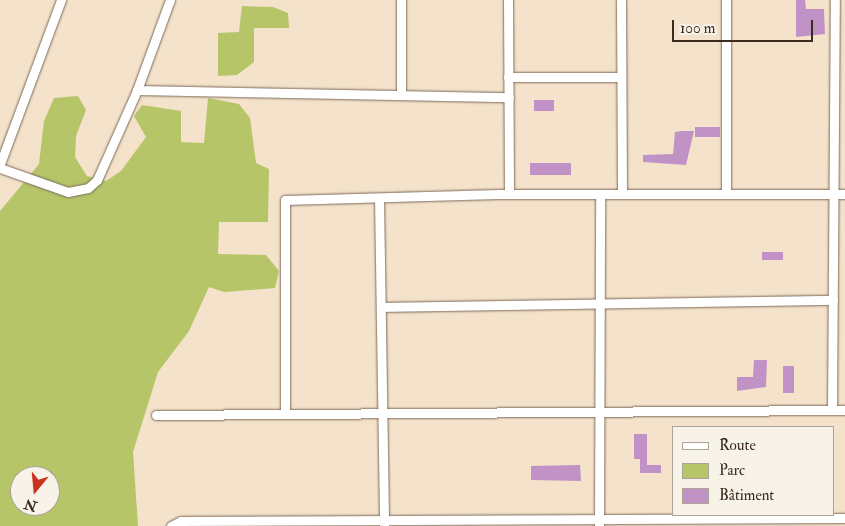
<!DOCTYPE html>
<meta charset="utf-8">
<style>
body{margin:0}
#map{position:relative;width:845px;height:526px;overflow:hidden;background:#f4e2ca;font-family:"IM FELL Double Pica",serif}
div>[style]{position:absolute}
.green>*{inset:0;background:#b5c568}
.building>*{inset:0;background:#c192c6;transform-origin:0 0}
.roads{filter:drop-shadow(0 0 1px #7c6a5a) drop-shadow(0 0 1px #7c6a5a)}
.street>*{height:9px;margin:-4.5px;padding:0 4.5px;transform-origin:4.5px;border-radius:4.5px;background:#fff}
span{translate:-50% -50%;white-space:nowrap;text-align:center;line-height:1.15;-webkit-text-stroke:4px #f7f3e8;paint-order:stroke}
.legend{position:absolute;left:672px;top:426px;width:162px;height:90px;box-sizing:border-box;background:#f7f3e8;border:1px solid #aca397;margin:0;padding:6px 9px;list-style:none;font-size:15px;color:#3b2a1e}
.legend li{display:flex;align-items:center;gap:10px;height:25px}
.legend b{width:25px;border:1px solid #aca397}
.north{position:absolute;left:10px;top:466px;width:50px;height:50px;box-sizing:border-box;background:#f7f3e8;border:1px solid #aca397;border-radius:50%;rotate:197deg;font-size:14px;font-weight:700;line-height:20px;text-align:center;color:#3b2a1e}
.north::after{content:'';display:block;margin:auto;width:18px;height:22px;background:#c8321e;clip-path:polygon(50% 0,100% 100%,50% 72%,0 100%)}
.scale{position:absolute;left:672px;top:20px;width:141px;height:22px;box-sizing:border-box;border:2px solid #3b2a1e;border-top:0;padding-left:6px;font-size:15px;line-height:18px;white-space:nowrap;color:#3b2a1e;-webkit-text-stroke:4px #f7f3e8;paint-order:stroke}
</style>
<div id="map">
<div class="green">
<div style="clip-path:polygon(242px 6px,273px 7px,288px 13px,289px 28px,254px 28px,254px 62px,237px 75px,218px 76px,218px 33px,239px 32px)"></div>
<div style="clip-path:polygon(evenodd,78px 96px,86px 110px,76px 136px,75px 157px,87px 176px,106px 181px,121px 171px,146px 137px,134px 116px,142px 105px,181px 111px,181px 142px,204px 143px,208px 98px,239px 104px,250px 118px,256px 163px,269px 169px,268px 222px,219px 222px,218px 254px,266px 255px,279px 271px,275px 288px,224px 292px,209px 287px,189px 331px,158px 372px,133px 452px,138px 526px,0 526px,0 211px,39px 164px,44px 121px,54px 98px,78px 96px,20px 476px,50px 476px,50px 506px,20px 506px,20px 476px)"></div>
</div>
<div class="building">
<div style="clip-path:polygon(796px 0,805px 0,806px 9px,824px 9px,825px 34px,796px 37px)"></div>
<div style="left:534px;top:100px;width:20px;height:11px"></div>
<div style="left:695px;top:127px;width:25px;height:10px"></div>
<div style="clip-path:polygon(682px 131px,694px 131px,686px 165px,643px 162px,643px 155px,673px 154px,675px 132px)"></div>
<div style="left:530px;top:163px;width:41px;height:12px"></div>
<div style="left:762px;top:252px;width:21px;height:8px"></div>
<div style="clip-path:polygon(754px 360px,767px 360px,766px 387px,737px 391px,737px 377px,753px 377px)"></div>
<div style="left:783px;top:366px;width:11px;height:27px"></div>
<div style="clip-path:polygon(634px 434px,647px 434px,647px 465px,661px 465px,661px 473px,640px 473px,640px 459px,634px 459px)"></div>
<div style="clip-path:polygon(580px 465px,581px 481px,531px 480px,531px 466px)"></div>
</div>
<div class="roads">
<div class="street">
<div style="left:401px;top:0;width:93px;rotate:90deg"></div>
<div style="left:508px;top:0;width:194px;rotate:89.7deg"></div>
<div style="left:621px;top:0;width:194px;rotate:89.7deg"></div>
<div style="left:508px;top:77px;width:113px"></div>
<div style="left:137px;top:90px;width:372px;rotate:1.1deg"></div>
<div style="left:0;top:164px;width:175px;rotate:-69.6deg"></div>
<div style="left:0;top:168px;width:72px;rotate:19.4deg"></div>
<div style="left:68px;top:192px;width:20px;rotate:-11deg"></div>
<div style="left:88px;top:188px;width:12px;rotate:-42deg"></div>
<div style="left:97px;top:180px;width:98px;rotate:-66deg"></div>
<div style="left:137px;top:90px;width:96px;rotate:-69.9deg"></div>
<div style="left:726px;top:194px;width:194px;rotate:-90deg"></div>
<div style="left:379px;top:198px;width:328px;rotate:89.1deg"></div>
<div style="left:383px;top:307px;width:450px;rotate:-0.9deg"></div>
<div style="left:832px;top:409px;width:409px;rotate:-89.6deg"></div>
<div style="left:285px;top:412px;width:212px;rotate:-90deg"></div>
<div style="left:285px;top:200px;width:213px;rotate:-1.6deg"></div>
<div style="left:498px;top:194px;width:347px"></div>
<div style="left:156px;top:415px;width:689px;rotate:-0.42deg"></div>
<div style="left:171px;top:526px;width:11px;rotate:-27deg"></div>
<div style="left:181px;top:521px;width:664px;rotate:-0.26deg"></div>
<div style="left:599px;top:526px;width:332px;rotate:-89.8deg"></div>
</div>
</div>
<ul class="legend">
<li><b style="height:6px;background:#fff"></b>Route</li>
<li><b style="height:14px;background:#b5c568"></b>Parc</li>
<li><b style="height:14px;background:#c192c6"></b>Bâtiment</li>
</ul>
<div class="north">N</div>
<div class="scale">100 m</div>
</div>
